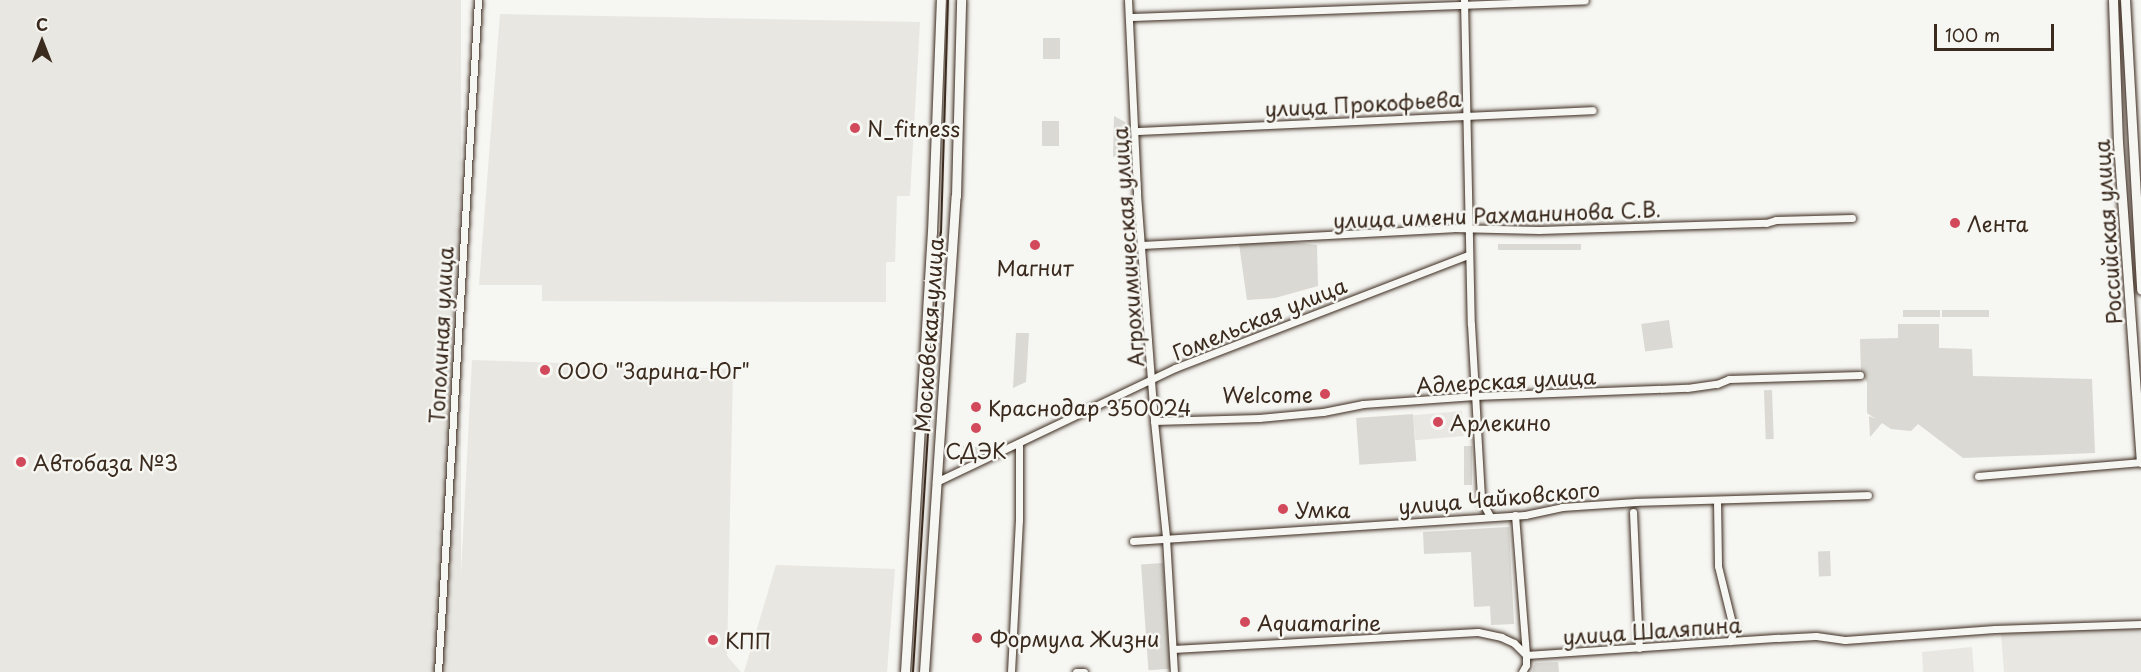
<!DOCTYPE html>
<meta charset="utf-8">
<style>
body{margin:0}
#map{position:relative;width:2141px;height:672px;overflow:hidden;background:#f6f6f2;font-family:"Playpen Sans",sans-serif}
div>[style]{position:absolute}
.built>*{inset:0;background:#e8e7e2;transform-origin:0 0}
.green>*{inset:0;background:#dad9d3;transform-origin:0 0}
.roads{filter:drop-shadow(0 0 2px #3b2a1e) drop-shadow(0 0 2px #3b2a1e)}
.street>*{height:7px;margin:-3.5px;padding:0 3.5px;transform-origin:3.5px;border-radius:3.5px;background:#f6f6f2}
.secondary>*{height:9px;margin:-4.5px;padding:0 4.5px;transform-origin:4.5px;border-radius:4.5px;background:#f6f6f2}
.tram>*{height:1.5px;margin:-0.75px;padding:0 0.75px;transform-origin:0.75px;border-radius:0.75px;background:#3b2a1e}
.dots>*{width:16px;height:16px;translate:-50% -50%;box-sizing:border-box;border:3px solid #f6f6f2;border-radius:50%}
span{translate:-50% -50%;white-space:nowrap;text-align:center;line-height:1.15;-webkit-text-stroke:5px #f6f6f2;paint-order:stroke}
.street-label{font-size:21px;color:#3b2a1e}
.poi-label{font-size:21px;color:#3b2a1e}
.left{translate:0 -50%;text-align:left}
.right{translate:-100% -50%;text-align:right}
.north{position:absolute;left:12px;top:12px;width:60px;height:60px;-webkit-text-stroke:4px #f6f6f2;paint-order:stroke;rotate:0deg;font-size:16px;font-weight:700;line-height:24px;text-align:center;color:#3b2a1e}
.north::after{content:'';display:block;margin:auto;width:21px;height:27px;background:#3b2a1e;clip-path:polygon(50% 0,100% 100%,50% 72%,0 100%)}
.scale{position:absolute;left:1934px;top:24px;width:120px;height:27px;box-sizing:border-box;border:3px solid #3b2a1e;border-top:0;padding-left:8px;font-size:18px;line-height:21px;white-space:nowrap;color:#3b2a1e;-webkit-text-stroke:4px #f6f6f2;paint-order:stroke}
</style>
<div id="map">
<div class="built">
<div style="left:0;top:0;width:461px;height:672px"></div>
<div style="clip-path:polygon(500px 14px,920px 22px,910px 196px,897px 196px,895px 262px,886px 262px,886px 302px,542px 301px,542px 285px,479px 285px)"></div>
<div style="clip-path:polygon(472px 360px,733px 369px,727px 656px,741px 672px,456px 672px)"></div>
<div style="left:1462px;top:411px;width:25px;height:49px;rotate:85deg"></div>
<div style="clip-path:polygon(776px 565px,895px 569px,887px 672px,744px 672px)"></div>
<div style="clip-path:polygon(2141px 626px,2141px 672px,2004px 672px,2001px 634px)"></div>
<div style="clip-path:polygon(1972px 647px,1974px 672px,1923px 672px,1922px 652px)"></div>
</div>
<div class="green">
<div style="left:1043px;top:38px;width:17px;height:21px"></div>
<div style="clip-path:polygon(1114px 116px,1125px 122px,1126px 147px,1121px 155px,1113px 157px)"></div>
<div style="left:1042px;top:121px;width:17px;height:25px"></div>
<div style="clip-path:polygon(1282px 241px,1317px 245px,1318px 286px,1275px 298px,1247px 300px,1239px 244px)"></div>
<div style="left:1498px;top:244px;width:83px;height:6px"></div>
<div style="left:1903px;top:310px;width:37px;height:7px"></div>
<div style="left:1942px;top:310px;width:47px;height:7px"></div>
<div style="left:1669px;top:320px;width:28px;height:28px;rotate:82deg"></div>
<div style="clip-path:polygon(1898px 324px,1939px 324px,1939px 348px,1972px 349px,1973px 376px,2092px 379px,2095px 453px,1963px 458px,1918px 424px,1911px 431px,1891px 429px,1882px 423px,1870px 437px,1869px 416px,1876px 419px,1867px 413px,1867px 382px,1861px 373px,1860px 339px,1898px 338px)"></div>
<div style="clip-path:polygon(1016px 333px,1029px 333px,1026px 382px,1013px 388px)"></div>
<div style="left:1772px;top:390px;width:49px;height:8px;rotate:88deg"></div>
<div style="left:1413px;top:414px;width:47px;height:57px;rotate:86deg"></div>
<div style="clip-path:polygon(963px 446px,989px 448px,990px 450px,967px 459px,964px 456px)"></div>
<div style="left:1464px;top:446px;width:8px;height:39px"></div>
<div style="clip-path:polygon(1509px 527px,1514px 624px,1491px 625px,1490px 606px,1474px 607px,1471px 552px,1424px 554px,1423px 532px)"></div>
<div style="left:1830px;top:551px;width:25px;height:12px;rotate:88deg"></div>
<div style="left:1163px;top:563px;width:106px;height:22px;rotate:86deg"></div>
<div style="clip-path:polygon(1558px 662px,1559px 672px,1532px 672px,1535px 663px)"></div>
</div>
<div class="roads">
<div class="street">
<div style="left:1128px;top:0;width:194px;rotate:87.3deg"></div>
<div style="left:1137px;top:194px;width:228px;rotate:85.7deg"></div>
<div style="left:1154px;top:421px;width:118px;rotate:84.1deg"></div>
<div style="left:1166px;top:538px;width:134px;rotate:86.6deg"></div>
<div style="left:1464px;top:0;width:324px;rotate:88.8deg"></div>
<div style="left:1471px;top:324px;width:176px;rotate:86.7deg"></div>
<div style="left:1481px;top:500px;width:18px;rotate:61deg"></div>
<div style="left:1129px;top:17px;width:456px;rotate:-2.1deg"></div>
<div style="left:1136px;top:131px;width:457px;rotate:-2.6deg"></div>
<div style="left:1142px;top:245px;width:311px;rotate:-3.1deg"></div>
<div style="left:1453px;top:228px;width:86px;rotate:1.3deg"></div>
<div style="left:1539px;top:230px;width:227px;rotate:-1.8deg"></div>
<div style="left:1766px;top:223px;width:10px;rotate:-17deg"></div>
<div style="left:1776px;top:220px;width:76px;rotate:-1.5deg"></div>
<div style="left:1154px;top:421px;width:105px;rotate:-1.6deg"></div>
<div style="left:1259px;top:418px;width:64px;rotate:-5.4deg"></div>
<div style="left:1323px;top:412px;width:41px;rotate:-11.3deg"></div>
<div style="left:1363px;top:404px;width:112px;rotate:-4.1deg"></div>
<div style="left:1475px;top:396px;width:212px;rotate:-2.2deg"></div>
<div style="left:1687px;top:388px;width:30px;rotate:-8deg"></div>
<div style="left:1717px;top:384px;width:13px;rotate:-23deg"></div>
<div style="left:1729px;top:379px;width:131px;rotate:-1.7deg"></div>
<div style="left:1978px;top:476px;width:164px;rotate:-4.9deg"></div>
<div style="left:936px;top:482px;width:265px;rotate:-25.5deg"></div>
<div style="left:1175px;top:368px;width:314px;rotate:-21.1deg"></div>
<div style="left:1717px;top:500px;width:66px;rotate:89.1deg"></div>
<div style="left:1718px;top:566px;width:67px;rotate:76.2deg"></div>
<div style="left:1734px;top:631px;width:11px;rotate:112deg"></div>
<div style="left:1633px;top:512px;width:136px;rotate:87.5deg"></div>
<div style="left:1515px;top:515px;width:140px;rotate:85.5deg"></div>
<div style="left:1526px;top:655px;width:10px;rotate:90deg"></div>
<div style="left:1526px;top:665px;width:8px;rotate:120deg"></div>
<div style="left:1133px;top:541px;width:393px;rotate:-3.8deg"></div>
<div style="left:1525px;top:515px;width:38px;rotate:-12deg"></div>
<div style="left:1562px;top:507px;width:74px;rotate:-3.9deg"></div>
<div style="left:1636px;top:502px;width:232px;rotate:-1.7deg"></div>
<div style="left:1173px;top:649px;width:305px;rotate:-3.2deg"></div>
<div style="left:1478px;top:632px;width:24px;rotate:12deg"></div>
<div style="left:1501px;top:637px;width:14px;rotate:25deg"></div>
<div style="left:1514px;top:643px;width:17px;rotate:45deg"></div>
<div style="left:1526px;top:655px;width:253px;rotate:-3.9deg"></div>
<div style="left:1778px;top:638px;width:38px;rotate:-3deg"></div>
<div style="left:1816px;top:636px;width:29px;rotate:8deg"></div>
<div style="left:1845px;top:640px;width:150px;rotate:-4.2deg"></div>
<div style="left:1995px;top:629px;width:146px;rotate:-2deg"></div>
<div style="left:438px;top:672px;width:673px;rotate:-86.59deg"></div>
<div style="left:1011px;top:672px;width:152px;rotate:-87deg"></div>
<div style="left:1019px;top:520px;width:77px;rotate:-90deg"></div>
<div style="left:1076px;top:672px;width:8px"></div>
</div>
<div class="secondary">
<div style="left:2113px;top:0;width:142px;rotate:88deg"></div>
<div style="left:2118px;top:142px;width:321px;rotate:85.9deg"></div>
<div style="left:2125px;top:0;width:290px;rotate:86.8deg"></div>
<div style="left:905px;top:672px;width:441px;rotate:-86.5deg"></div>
<div style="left:932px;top:232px;width:232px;rotate:-87.8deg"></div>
<div style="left:924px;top:672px;width:477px;rotate:-86.2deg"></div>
<div style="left:956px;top:196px;width:196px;rotate:-88.5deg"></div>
</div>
</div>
<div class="tram">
<div style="left:913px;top:672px;width:440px;rotate:-86.4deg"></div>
<div style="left:941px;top:233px;width:233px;rotate:-88.3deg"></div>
</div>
<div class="dots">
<div style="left:855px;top:128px;background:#d1495b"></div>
<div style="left:1955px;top:223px;background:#d1495b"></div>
<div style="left:1035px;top:245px;background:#d1495b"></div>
<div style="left:545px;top:370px;background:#d1495b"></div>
<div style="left:1325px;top:394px;background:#d1495b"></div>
<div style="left:976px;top:407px;background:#d1495b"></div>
<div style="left:1438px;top:422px;background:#d1495b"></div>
<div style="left:976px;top:428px;background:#d1495b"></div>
<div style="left:21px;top:462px;background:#d1495b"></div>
<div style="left:1283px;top:509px;background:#d1495b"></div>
<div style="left:1245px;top:622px;background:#d1495b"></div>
<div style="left:977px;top:638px;background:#d1495b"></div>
<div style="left:713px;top:640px;background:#d1495b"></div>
</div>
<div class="street-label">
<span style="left:1363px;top:103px;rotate:-3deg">улица Прокофьева</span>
<span style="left:1497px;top:214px;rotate:-2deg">улица имени Рахманинова С.В.</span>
<span style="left:2107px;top:232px;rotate:-94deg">Российская улица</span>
<span style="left:1127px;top:247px;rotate:-94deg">Агрохимическая улица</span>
<span style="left:1259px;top:318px;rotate:-22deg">Гомельская улица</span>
<span style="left:440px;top:335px;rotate:-87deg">Тополиная улица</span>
<span style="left:928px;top:335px;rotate:-86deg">Московская улица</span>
<span style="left:1506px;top:380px;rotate:-3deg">Адлерская улица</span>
<span style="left:1499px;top:497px;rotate:-5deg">улица Чайковского</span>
<span style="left:1652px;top:630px;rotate:-4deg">улица Шаляпина</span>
</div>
<div class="poi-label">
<span class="left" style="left:867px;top:128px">N_fitness</span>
<span class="left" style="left:1967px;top:223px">Лента</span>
<span style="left:1035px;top:267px">Магнит</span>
<span class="left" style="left:557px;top:370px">ООО "Зарина-Юг"</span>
<span class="right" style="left:1313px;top:394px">Welcome</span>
<span class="left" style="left:988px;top:407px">Краснодар 350024</span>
<span class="left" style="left:1450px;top:422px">Арлекино</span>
<span style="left:976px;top:450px">СДЭК</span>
<span class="left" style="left:33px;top:462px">Автобаза №3</span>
<span class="left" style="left:1295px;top:509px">Умка</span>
<span class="left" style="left:1257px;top:622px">Aquamarine</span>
<span class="left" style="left:990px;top:638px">Формула Жизни</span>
<span class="left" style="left:725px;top:640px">КПП</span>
</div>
<div class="north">С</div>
<div class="scale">100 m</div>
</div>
